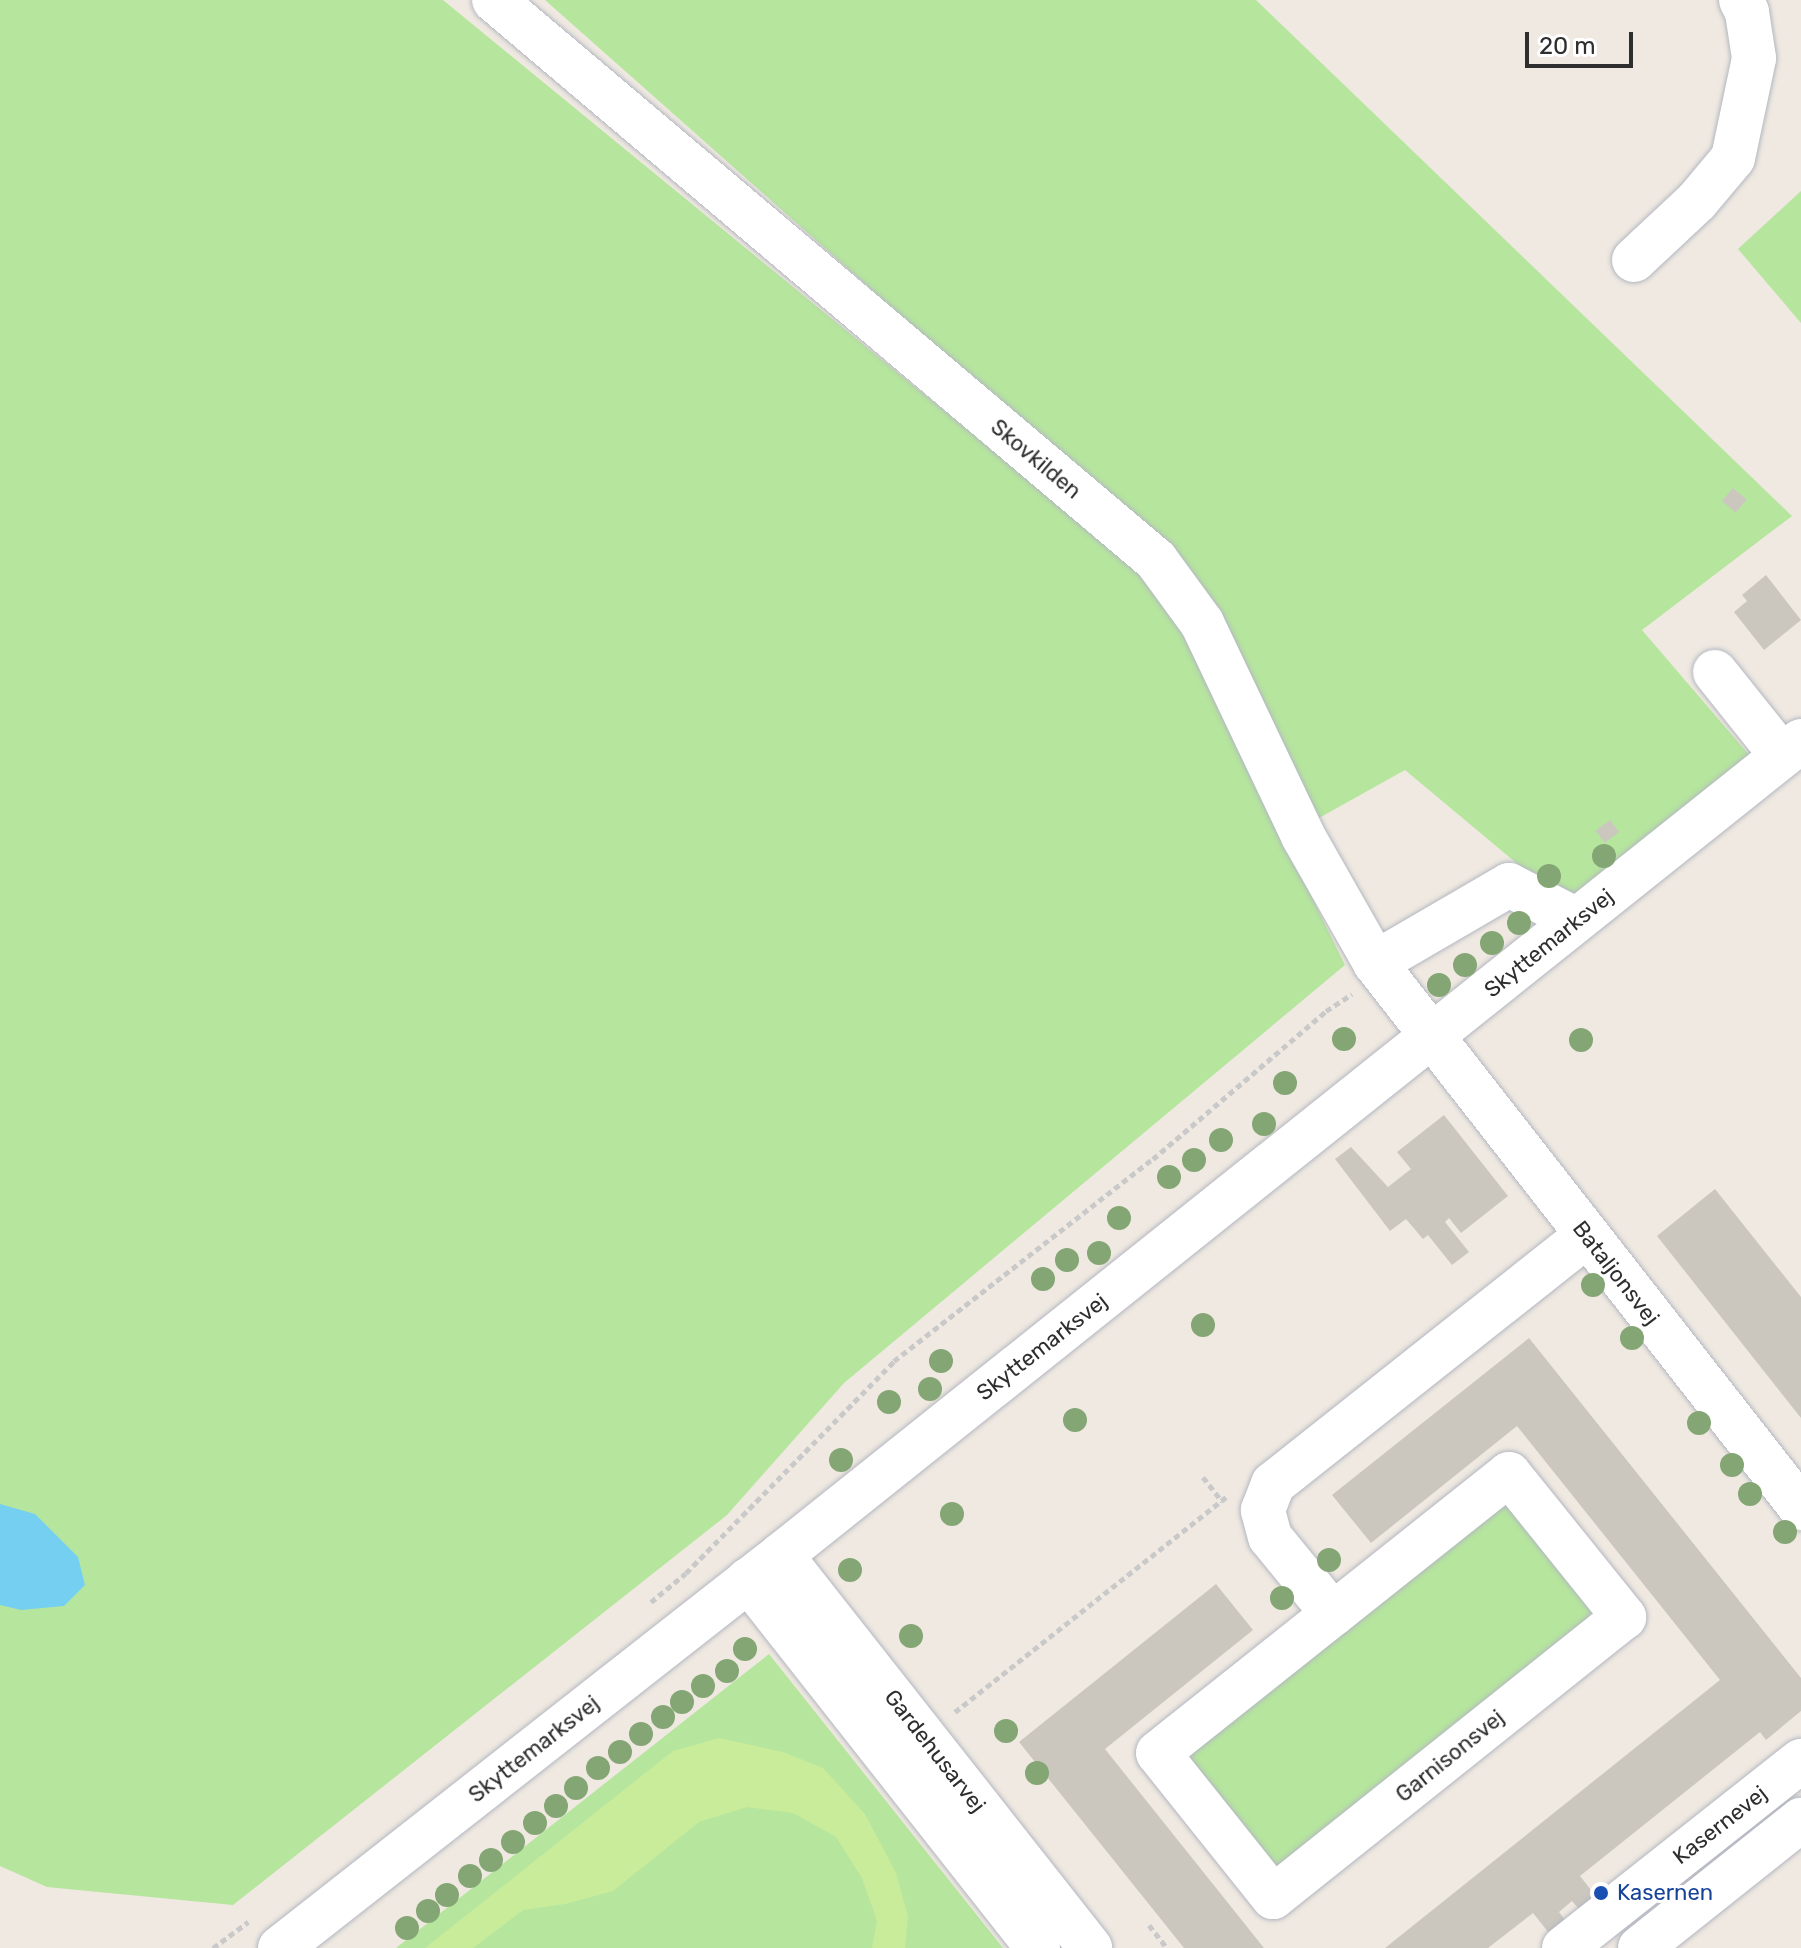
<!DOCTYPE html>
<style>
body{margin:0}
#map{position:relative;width:1801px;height:1948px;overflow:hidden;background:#efe9e1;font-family:Rubik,sans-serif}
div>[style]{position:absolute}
.green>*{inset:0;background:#b6e59e}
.pitch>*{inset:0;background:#c9ec9a}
.water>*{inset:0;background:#75cff0}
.building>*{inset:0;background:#cbc7bf;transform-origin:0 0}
.path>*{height:5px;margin-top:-2.5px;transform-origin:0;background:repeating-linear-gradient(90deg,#c9c9c9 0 6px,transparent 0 10px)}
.roads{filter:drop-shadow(0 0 2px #b4b7c1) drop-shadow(0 0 2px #b4b7c1)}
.minor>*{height:44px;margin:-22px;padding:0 22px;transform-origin:22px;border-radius:22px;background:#fff}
.trees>*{width:24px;height:24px;margin:-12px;border-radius:50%;background:#84a574}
.dots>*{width:22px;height:22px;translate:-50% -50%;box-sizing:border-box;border:4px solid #fff;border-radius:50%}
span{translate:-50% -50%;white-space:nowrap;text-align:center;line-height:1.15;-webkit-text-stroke:6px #fff;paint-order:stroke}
.street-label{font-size:22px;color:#2e2e2e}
.transit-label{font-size:22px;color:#164399}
.left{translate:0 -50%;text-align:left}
.scale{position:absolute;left:1525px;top:32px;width:108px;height:36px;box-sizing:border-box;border:4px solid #2e2e2e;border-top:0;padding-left:10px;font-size:24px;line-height:28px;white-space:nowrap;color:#2e2e2e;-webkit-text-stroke:6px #fff;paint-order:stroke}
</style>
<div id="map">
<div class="green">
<div style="clip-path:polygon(0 0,443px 0,1131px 564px,1182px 632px,1345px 965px,844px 1383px,727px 1515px,233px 1905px,47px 1887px,0 1866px)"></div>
<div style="clip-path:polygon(545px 0,1256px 0,1792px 516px,1642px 630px,1750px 756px,1568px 906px,1405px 770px,1310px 823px,1165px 550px)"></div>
<div style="clip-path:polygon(1801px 191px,1801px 323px,1738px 249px)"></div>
<div style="clip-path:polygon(1492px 1506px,1520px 1508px,1591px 1611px,1586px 1634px,1300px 1862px,1272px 1869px,1189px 1762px,1198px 1740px)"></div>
<div style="clip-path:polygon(769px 1654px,1003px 1948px,396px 1948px)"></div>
</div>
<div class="pitch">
<div style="clip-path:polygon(719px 1738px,783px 1752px,823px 1768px,865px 1814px,896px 1873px,908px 1916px,905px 1948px,872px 1948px,877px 1921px,862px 1878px,836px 1837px,793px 1813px,747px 1807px,699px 1822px,613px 1891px,565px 1904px,523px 1910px,473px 1948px,425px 1948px,673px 1751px)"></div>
</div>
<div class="water">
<div style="clip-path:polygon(0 1504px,35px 1514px,78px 1557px,85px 1585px,64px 1606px,21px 1610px,0 1605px)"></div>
</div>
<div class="building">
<div style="left:1733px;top:488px;width:18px;height:17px;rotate:41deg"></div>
<div style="clip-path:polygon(1766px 575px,1801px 620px,1764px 650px,1734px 612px,1747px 601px,1742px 595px)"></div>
<div style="left:1610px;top:820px;width:15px;height:18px;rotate:53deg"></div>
<div style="clip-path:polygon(1444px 1115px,1508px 1196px,1461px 1233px,1449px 1218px,1445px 1222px,1469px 1252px,1452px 1265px,1428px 1235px,1423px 1239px,1406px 1219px,1390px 1231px,1335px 1159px,1351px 1147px,1388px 1187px,1411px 1169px,1397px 1152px)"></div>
<div style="clip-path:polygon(1715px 1189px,1801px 1297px,1801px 1418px,1657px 1236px)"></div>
<div style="clip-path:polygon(1529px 1338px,1801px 1678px,1801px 1711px,1766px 1740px,1760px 1732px,1580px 1876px,1595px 1895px,1579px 1909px,1572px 1901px,1559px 1912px,1565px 1920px,1549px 1933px,1533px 1913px,1488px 1948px,1385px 1948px,1720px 1680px,1517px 1426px,1371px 1543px,1332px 1495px)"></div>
<div style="clip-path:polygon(1216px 1584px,1253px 1630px,1105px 1749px,1264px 1948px,1184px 1948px,1019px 1742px)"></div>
</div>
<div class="path">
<div style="left:1203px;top:1477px;width:31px;rotate:52deg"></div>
<div style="left:651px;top:1602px;width:45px;rotate:-39.6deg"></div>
<div style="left:686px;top:1573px;width:297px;rotate:-45.5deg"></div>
<div style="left:894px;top:1361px;width:328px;rotate:-38deg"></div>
<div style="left:1153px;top:1159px;width:228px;rotate:-40.5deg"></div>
<div style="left:1326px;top:1011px;width:31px;rotate:-33deg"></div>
<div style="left:955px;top:1712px;width:346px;rotate:-38.4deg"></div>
<div style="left:1149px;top:1925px;width:29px;rotate:52deg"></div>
<div style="left:213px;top:1948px;width:44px;rotate:-36.6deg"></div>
</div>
<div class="roads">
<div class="minor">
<div style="left:494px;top:0;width:867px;rotate:40.23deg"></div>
<div style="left:1156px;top:560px;width:78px;rotate:53.9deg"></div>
<div style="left:1202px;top:623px;width:236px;rotate:64.6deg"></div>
<div style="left:1303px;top:836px;width:146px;rotate:60.4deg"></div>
<div style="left:1375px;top:963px;width:692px;rotate:51.99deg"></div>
<div style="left:1634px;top:260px;width:86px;rotate:-43.1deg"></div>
<div style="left:1697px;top:201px;width:56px;rotate:-50.1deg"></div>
<div style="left:1733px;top:158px;width:102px;rotate:-78.1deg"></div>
<div style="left:1754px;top:58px;width:47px;rotate:-98.7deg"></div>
<div style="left:1747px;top:12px;width:13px;rotate:-117deg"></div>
<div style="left:1715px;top:672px;width:107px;rotate:51.4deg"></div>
<div style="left:1375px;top:963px;width:155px;rotate:-30.2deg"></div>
<div style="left:1509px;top:885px;width:76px;rotate:27.2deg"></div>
<div style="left:781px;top:1555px;width:500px;rotate:51.8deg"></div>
<div style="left:748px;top:1580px;width:469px;rotate:51.8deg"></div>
<div style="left:1333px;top:1614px;width:225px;rotate:-38.5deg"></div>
<div style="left:1509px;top:1474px;width:184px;rotate:51.2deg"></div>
<div style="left:1624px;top:1617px;width:449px;rotate:141.4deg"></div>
<div style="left:1273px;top:1897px;width:184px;rotate:-128.6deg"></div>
<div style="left:1158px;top:1753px;width:223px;rotate:-38.5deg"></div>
<div style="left:1333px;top:1614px;width:99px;rotate:-129.3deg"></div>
<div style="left:1270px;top:1537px;width:28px;rotate:-105deg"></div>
<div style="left:1263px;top:1510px;width:28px;rotate:-69deg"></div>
<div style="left:1273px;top:1484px;width:399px;rotate:-38.4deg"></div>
<div style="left:280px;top:1948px;width:637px;rotate:-38.11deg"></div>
<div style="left:781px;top:1555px;width:1305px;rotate:-38.59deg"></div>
<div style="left:1564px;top:1948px;width:302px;rotate:-38.3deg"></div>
<div style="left:1640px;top:1948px;width:206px;rotate:-38.5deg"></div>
</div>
</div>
<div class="trees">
<div style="left:1604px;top:856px"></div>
<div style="left:1549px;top:876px"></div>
<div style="left:1519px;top:923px"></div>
<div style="left:1492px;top:943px"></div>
<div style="left:1465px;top:965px"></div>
<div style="left:1439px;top:985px"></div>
<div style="left:1344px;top:1039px"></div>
<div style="left:1581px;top:1040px"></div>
<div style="left:1285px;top:1083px"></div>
<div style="left:1264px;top:1124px"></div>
<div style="left:1221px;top:1140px"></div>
<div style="left:1194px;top:1160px"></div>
<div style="left:1169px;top:1177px"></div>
<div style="left:1119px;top:1218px"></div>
<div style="left:1099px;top:1253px"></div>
<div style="left:1067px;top:1260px"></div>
<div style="left:1043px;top:1279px"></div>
<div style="left:1593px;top:1285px"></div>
<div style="left:1203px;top:1325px"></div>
<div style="left:1632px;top:1338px"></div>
<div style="left:941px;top:1361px"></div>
<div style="left:930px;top:1389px"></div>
<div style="left:889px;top:1402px"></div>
<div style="left:1075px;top:1420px"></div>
<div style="left:1699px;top:1423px"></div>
<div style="left:841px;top:1460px"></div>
<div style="left:1732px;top:1465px"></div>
<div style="left:1750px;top:1494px"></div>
<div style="left:952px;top:1514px"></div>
<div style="left:1785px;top:1532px"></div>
<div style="left:1329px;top:1560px"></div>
<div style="left:850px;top:1570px"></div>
<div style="left:1282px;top:1598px"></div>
<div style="left:911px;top:1636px"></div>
<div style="left:745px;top:1649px"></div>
<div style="left:727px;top:1671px"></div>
<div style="left:703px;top:1686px"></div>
<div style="left:682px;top:1702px"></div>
<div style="left:663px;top:1717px"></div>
<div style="left:1006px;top:1731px"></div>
<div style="left:641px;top:1734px"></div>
<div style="left:620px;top:1752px"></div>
<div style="left:598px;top:1768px"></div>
<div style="left:1037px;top:1773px"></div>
<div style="left:576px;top:1788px"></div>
<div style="left:556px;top:1806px"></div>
<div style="left:535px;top:1823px"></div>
<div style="left:513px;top:1842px"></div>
<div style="left:491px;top:1860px"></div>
<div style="left:470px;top:1876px"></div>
<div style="left:447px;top:1895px"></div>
<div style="left:428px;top:1911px"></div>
<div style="left:407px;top:1928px"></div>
</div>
<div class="dots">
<div style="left:1601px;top:1893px;background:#1a4fb4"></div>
</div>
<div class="street-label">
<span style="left:1036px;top:459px;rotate:40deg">Skovkilden</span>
<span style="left:1549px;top:943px;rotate:-39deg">Skyttemarksvej</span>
<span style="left:1616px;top:1273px;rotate:52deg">Bataljonsvej</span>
<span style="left:1042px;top:1347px;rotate:-38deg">Skyttemarksvej</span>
<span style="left:534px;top:1749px;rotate:-38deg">Skyttemarksvej</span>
<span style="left:935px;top:1751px;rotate:52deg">Gardehusarvej</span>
<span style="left:1450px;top:1756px;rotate:-39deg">Garnisonsvej</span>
<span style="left:1720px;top:1825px;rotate:-38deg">Kasernevej</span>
</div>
<div class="transit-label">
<span class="left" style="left:1617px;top:1893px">Kasernen</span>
</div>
<div class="scale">20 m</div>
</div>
